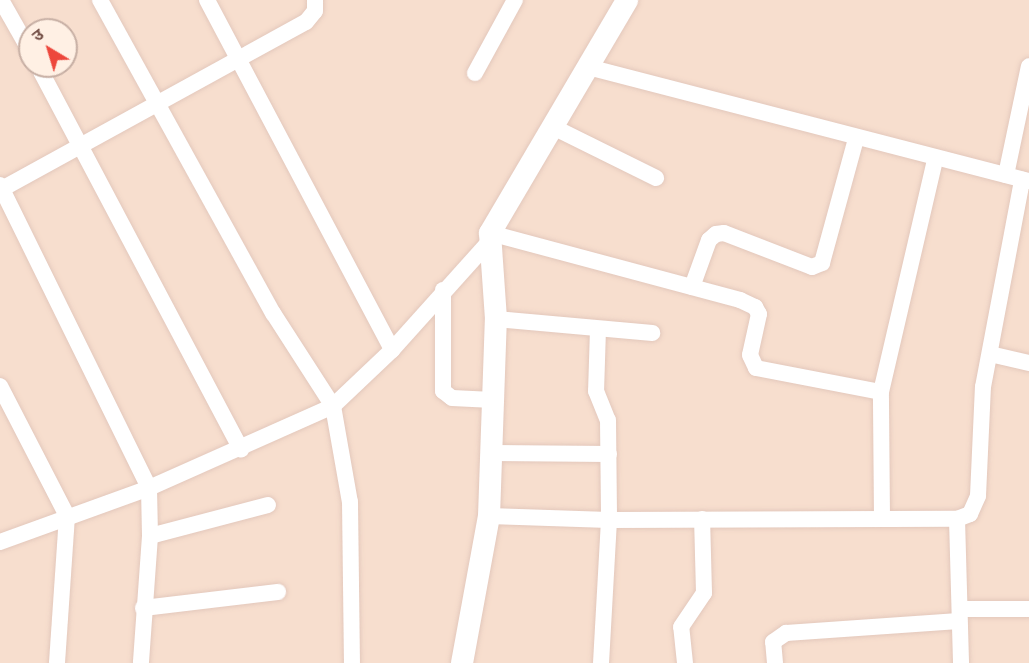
<!DOCTYPE html>
<meta charset="utf-8">
<style>
body{margin:0}
#map{position:relative;width:1029px;height:663px;overflow:hidden;background:#fdebdd;font-family:Cabin,"Noto Sans Devanagari",sans-serif}
div>[style]{position:absolute}
.residential>*{inset:0;background:#f7dece}
.roads{filter:drop-shadow(0 0 2px #e3c8bc) drop-shadow(0 0 2px #e3c8bc)}
.street>*{height:16px;margin:-8px;padding:0 8px;transform-origin:8px;border-radius:8px;background:#fff}
.secondary>*{height:22px;margin:-11px;padding:0 11px;transform-origin:11px;border-radius:11px;background:#fff}
span{translate:-50% -50%;white-space:nowrap;text-align:center;line-height:1.15;-webkit-text-stroke:4.5px #fff0e4;paint-order:stroke}
.north{position:absolute;left:18px;top:18px;width:60px;height:60px;box-sizing:border-box;background:#fff0e4;border:2px solid #c7afa4;border-radius:50%;rotate:322deg;font-size:16px;font-weight:700;line-height:24px;text-align:center;color:#734e45}
.north::after{content:'';display:block;margin:auto;width:21px;height:27px;background:#ed473c;clip-path:polygon(50% 0,100% 100%,50% 72%,0 100%)}
</style>
<div id="map">
<div class="residential">
<div style="clip-path:polygon(evenodd,0 0,1029px 0,1029px 663px,0 663px,0 0,30px 30px,66px 30px,66px 66px,30px 66px,30px 30px)"></div>
</div>
<div class="roads">
<div class="street">
<div style="left:1px;top:0;width:59px;rotate:60.4deg"></div>
<div style="left:100px;top:0;width:358px;rotate:61.1deg"></div>
<div style="left:273px;top:313px;width:111px;rotate:57.2deg"></div>
<div style="left:333px;top:406px;width:97px;rotate:80deg"></div>
<div style="left:350px;top:502px;width:161px;rotate:89.3deg"></div>
<div style="left:207px;top:0;width:396px;rotate:62.1deg"></div>
<div style="left:38px;top:66px;width:434px;rotate:62.1deg"></div>
<div style="left:588px;top:67px;width:455px;rotate:14.5deg"></div>
<div style="left:475px;top:73px;width:83px;rotate:-61.3deg"></div>
<div style="left:553px;top:127px;width:115px;rotate:26.3deg"></div>
<div style="left:1006px;top:175px;width:111px;rotate:-78.1deg"></div>
<div style="left:0;top:185px;width:338px;rotate:63.8deg"></div>
<div style="left:149px;top:488px;width:48px;rotate:88.8deg"></div>
<div style="left:150px;top:536px;width:127px;rotate:94.1deg"></div>
<div style="left:0;top:190px;width:349px;rotate:-28.8deg"></div>
<div style="left:306px;top:22px;width:14px;rotate:-51deg"></div>
<div style="left:315px;top:11px;width:11px;rotate:-90deg"></div>
<div style="left:490px;top:233px;width:259px;rotate:15deg"></div>
<div style="left:740px;top:300px;width:17px;rotate:25deg"></div>
<div style="left:755px;top:307px;width:8px;rotate:60deg"></div>
<div style="left:759px;top:314px;width:42px;rotate:102.4deg"></div>
<div style="left:750px;top:355px;width:14px;rotate:65deg"></div>
<div style="left:756px;top:368px;width:127px;rotate:10.9deg"></div>
<div style="left:692px;top:287px;width:50px;rotate:-70.1deg"></div>
<div style="left:709px;top:240px;width:9px;rotate:-41deg"></div>
<div style="left:716px;top:234px;width:8px;rotate:-7deg"></div>
<div style="left:724px;top:233px;width:94px;rotate:21.1deg"></div>
<div style="left:812px;top:267px;width:11px;rotate:-22deg"></div>
<div style="left:822px;top:263px;width:129px;rotate:-74.7deg"></div>
<div style="left:443px;top:290px;width:101px;rotate:90deg"></div>
<div style="left:443px;top:391px;width:11px;rotate:38deg"></div>
<div style="left:452px;top:398px;width:41px;rotate:2.8deg"></div>
<div style="left:496px;top:319px;width:157px;rotate:5.1deg"></div>
<div style="left:598px;top:329px;width:62px;rotate:91.8deg"></div>
<div style="left:596px;top:391px;width:31px;rotate:68deg"></div>
<div style="left:608px;top:420px;width:100px;rotate:89.4deg"></div>
<div style="left:609px;top:520px;width:143px;rotate:93.2deg"></div>
<div style="left:990px;top:354px;width:40px;rotate:13deg"></div>
<div style="left:0;top:386px;width:146px;rotate:62.7deg"></div>
<div style="left:67px;top:516px;width:147px;rotate:93.9deg"></div>
<div style="left:492px;top:453px;width:117px;rotate:0.5deg"></div>
<div style="left:489px;top:516px;width:120px;rotate:1.9deg"></div>
<div style="left:609px;top:520px;width:348px;rotate:-0.2deg"></div>
<div style="left:957px;top:519px;width:14px;rotate:-21deg"></div>
<div style="left:970px;top:514px;width:20px;rotate:-66deg"></div>
<div style="left:978px;top:496px;width:109px;rotate:-87.4deg"></div>
<div style="left:983px;top:387px;width:211px;rotate:-79.3deg"></div>
<div style="left:882px;top:518px;width:126px;rotate:-90.5deg"></div>
<div style="left:881px;top:392px;width:238px;rotate:-76.9deg"></div>
<div style="left:957px;top:519px;width:144px;rotate:88.4deg"></div>
<div style="left:150px;top:536px;width:122px;rotate:-14.7deg"></div>
<div style="left:0;top:542px;width:158px;rotate:-19.9deg"></div>
<div style="left:149px;top:488px;width:201px;rotate:-24deg"></div>
<div style="left:333px;top:406px;width:81px;rotate:-43.5deg"></div>
<div style="left:392px;top:350px;width:145px;rotate:-48.1deg"></div>
<div style="left:143px;top:608px;width:136px;rotate:-6.8deg"></div>
<div style="left:960px;top:609px;width:69px"></div>
<div style="left:685px;top:663px;width:36px;rotate:-96deg"></div>
<div style="left:681px;top:627px;width:41px;rotate:-55.9deg"></div>
<div style="left:704px;top:593px;width:74px;rotate:-91.5deg"></div>
<div style="left:775px;top:663px;width:21px;rotate:-95deg"></div>
<div style="left:773px;top:642px;width:16px;rotate:-35deg"></div>
<div style="left:786px;top:633px;width:173px;rotate:-4deg"></div>
</div>
<div class="secondary">
<div style="left:462px;top:663px;width:149px;rotate:-79.6deg"></div>
<div style="left:489px;top:516px;width:197px;rotate:-88deg"></div>
<div style="left:496px;top:319px;width:86px;rotate:-94deg"></div>
<div style="left:490px;top:233px;width:270px;rotate:-59.5deg"></div>
</div>
</div>
<div class="north">उ</div>
</div>
